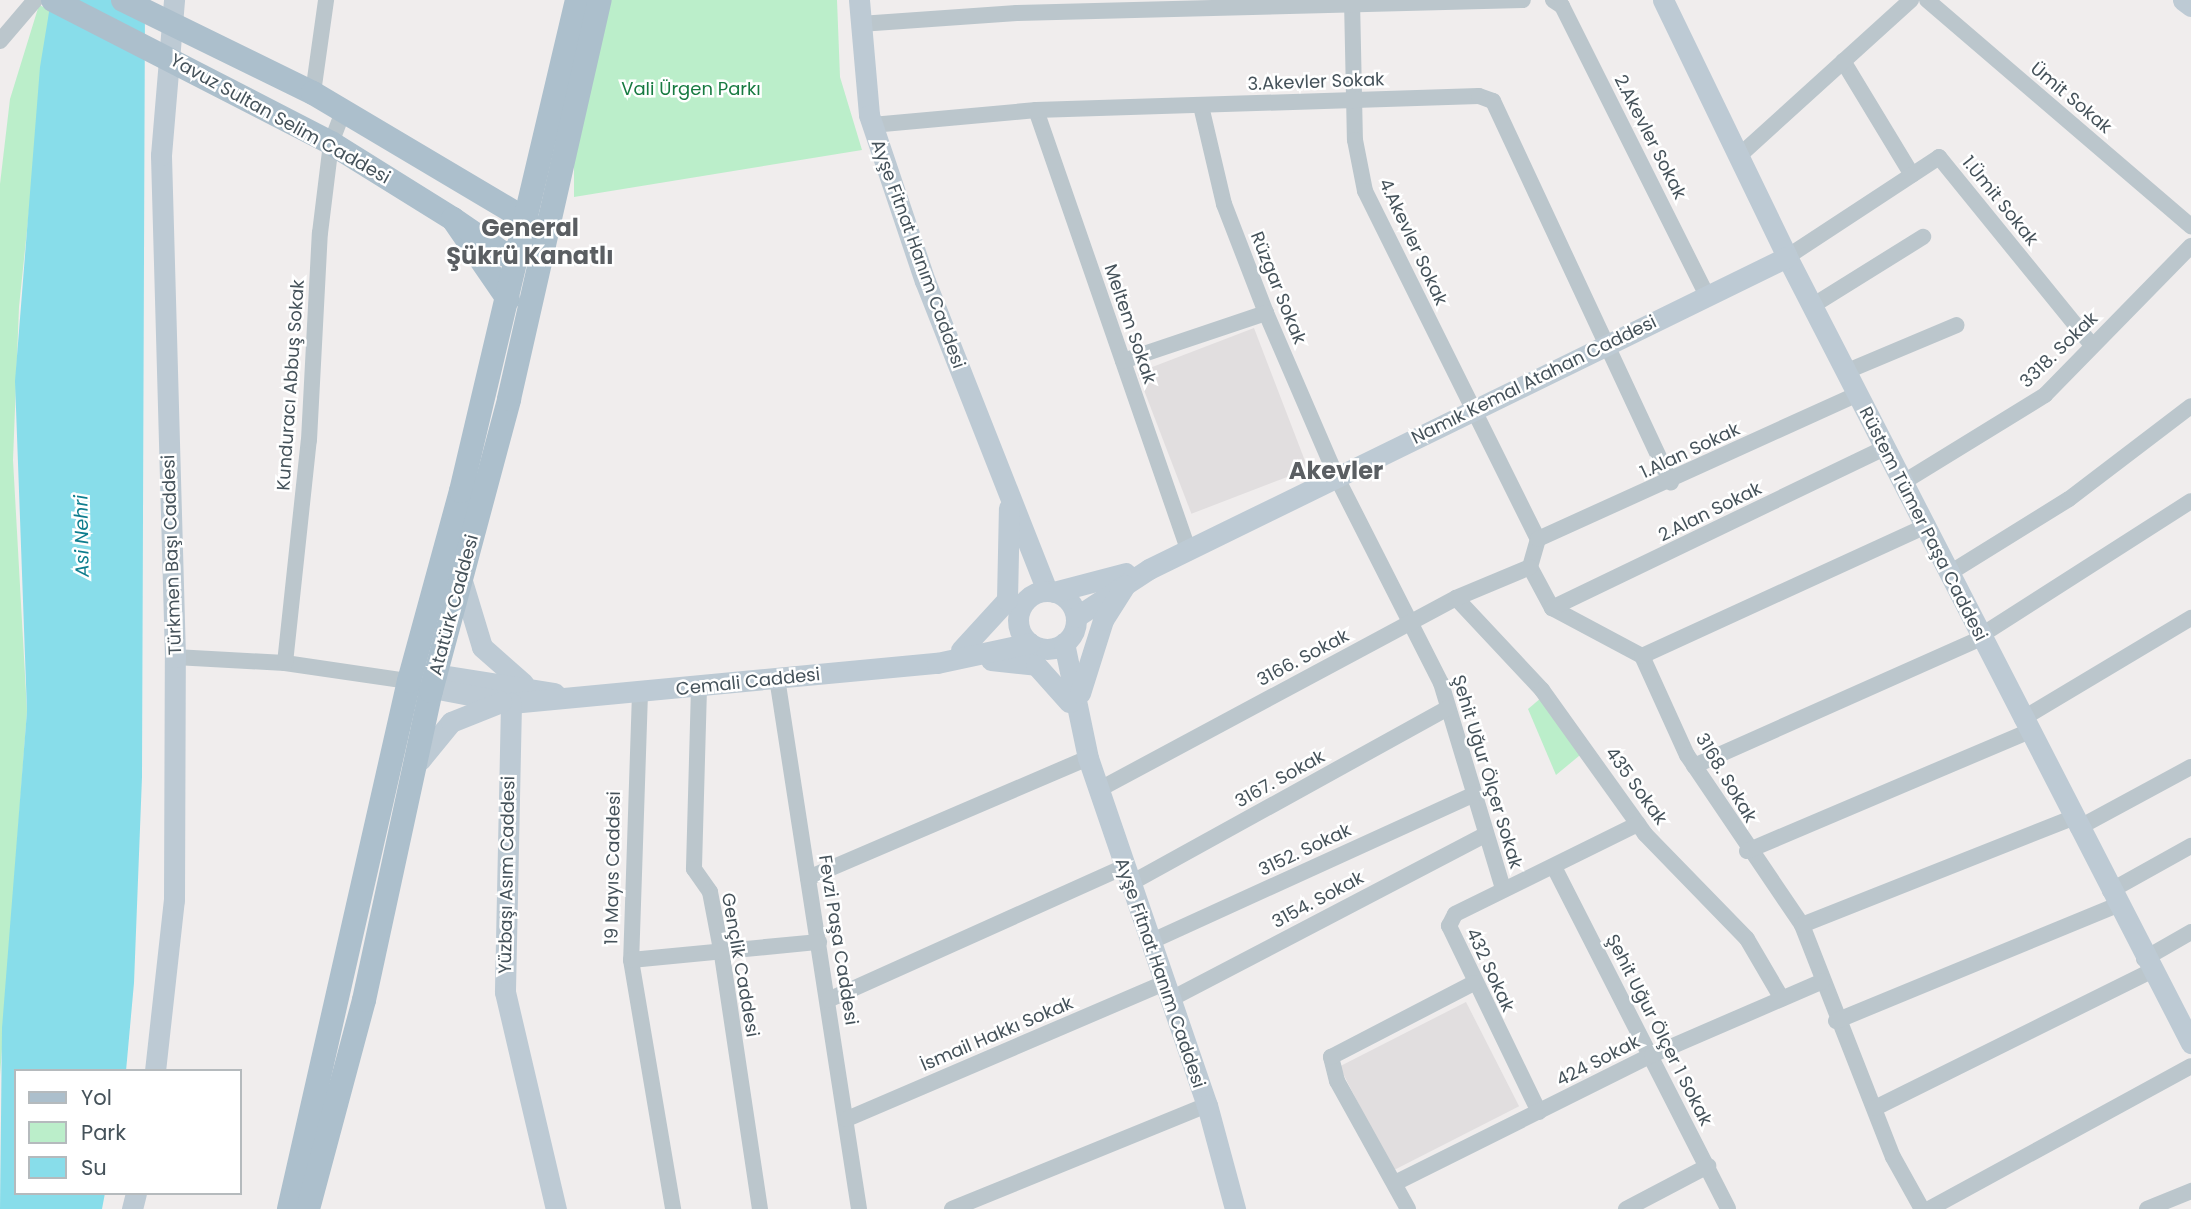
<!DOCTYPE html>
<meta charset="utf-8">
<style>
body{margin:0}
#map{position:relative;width:2191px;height:1209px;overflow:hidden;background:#f0eded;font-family:Poppins,sans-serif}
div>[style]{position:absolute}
.education>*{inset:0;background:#e1dedf;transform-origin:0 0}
.green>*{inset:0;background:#bbeeca}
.water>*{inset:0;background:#88ddea}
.street>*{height:16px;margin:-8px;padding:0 8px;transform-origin:8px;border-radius:8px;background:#bbc6cc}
.secondary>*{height:21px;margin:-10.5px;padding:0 10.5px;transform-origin:10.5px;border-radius:10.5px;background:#bdcad4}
.secondary>.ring{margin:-10.5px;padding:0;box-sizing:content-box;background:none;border:21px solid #bdcad4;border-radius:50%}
.primary>*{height:24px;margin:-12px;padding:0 12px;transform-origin:12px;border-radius:12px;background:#acbfcc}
span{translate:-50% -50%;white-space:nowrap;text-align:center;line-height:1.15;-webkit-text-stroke:5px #fff;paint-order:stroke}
.street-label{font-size:18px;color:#45525a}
.park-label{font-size:18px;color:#177a41}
.water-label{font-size:19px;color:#0e7d8e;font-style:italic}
.district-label{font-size:24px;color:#5a5e62;font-weight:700}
.legend{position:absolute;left:14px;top:1069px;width:228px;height:126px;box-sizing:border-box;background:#fff;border:2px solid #b5babd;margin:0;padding:9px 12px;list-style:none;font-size:21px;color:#45525a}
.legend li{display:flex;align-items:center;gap:14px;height:35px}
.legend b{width:35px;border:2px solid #b5babd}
</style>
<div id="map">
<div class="education">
<div style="left:1254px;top:328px;width:151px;height:125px;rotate:69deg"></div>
<div style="left:1466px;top:1002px;width:117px;height:142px;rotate:63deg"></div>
</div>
<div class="green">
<div style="clip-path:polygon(609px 0,837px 0,840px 77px,862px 150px,574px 197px,574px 160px)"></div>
<div style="clip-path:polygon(39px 5px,50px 10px,19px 307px,13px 460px,27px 711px,0 1076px,0 184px,10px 99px)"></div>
<div style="clip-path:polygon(1541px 698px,1585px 751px,1556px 775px,1528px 709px)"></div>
</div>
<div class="water">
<div style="clip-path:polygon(51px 0,145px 0,142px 777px,134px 983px,126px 1071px,16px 1071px,16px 1193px,105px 1193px,102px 1209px,0 1209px,2px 1028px,27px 711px,15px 381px,40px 67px)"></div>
</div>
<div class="street">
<div style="left:1352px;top:0;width:140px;rotate:88.8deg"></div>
<div style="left:1355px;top:140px;width:52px;rotate:78.9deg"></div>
<div style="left:1365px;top:191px;width:389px;rotate:63.6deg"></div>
<div style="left:1538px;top:539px;width:29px;rotate:106deg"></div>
<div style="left:1530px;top:567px;width:47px;rotate:61.8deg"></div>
<div style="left:1552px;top:608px;width:102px;rotate:28.1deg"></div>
<div style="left:1642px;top:656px;width:109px;rotate:65.6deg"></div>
<div style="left:1687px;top:755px;width:205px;rotate:55.9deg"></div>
<div style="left:1802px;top:925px;width:249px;rotate:68.6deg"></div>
<div style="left:1893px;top:1157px;width:60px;rotate:60.9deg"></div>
<div style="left:1553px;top:0;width:11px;rotate:34deg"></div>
<div style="left:1562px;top:6px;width:323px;rotate:63.4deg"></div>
<div style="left:1927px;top:0;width:348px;rotate:40.6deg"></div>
<div style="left:860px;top:24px;width:157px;rotate:-4deg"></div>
<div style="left:1017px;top:13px;width:506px;rotate:-1.47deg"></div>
<div style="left:0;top:41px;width:54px;rotate:-49.5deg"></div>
<div style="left:1843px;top:61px;width:133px;rotate:58.8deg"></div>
<div style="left:313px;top:93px;width:94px;rotate:-82deg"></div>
<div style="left:1201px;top:106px;width:101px;rotate:76.8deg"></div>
<div style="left:1224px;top:204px;width:117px;rotate:68.9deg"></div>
<div style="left:1266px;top:313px;width:182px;rotate:66.7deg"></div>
<div style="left:1338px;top:480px;width:228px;rotate:63.1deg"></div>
<div style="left:1441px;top:683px;width:215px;rotate:73.2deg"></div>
<div style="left:1036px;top:110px;width:466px;rotate:70.9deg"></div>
<div style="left:872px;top:125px;width:165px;rotate:-5.2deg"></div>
<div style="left:1036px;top:110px;width:443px;rotate:-1.8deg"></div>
<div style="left:1479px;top:96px;width:15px;rotate:20deg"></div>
<div style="left:1493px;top:101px;width:421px;rotate:65deg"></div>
<div style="left:1740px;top:155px;width:231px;rotate:-42.2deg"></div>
<div style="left:1787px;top:257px;width:182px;rotate:-33.3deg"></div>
<div style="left:1939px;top:157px;width:242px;rotate:50.9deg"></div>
<div style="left:1812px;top:306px;width:131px;rotate:-31.9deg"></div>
<div style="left:1123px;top:361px;width:151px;rotate:-18.6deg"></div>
<div style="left:1845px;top:372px;width:121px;rotate:-22.8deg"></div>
<div style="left:1902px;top:483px;width:168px;rotate:-31.6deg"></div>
<div style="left:2045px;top:395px;width:209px;rotate:-45.6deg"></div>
<div style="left:1538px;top:539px;width:350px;rotate:-24.4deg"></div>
<div style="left:1948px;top:574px;width:142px;rotate:-31.8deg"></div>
<div style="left:2069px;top:499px;width:153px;rotate:-37.3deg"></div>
<div style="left:1456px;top:598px;width:126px;rotate:46.9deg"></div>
<div style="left:1542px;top:690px;width:177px;rotate:54.4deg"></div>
<div style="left:1645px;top:834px;width:146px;rotate:45.8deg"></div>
<div style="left:1747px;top:939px;width:69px;rotate:59.7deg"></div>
<div style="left:1552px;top:608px;width:369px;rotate:-25.7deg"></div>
<div style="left:1980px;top:636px;width:250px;rotate:-32.6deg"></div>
<div style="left:1642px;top:656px;width:310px;rotate:-24.6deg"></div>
<div style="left:175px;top:657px;width:110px;rotate:3.1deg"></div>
<div style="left:285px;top:663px;width:125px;rotate:8.3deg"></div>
<div style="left:285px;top:663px;width:224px;rotate:-83.9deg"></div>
<div style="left:309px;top:440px;width:207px;rotate:-87deg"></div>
<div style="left:320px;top:233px;width:91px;rotate:-83deg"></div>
<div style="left:331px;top:143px;width:33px;rotate:-69deg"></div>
<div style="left:777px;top:678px;width:537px;rotate:81.22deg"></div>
<div style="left:699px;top:688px;width:181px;rotate:91.6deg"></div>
<div style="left:694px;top:869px;width:28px;rotate:55deg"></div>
<div style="left:710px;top:892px;width:64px;rotate:79.2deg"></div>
<div style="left:722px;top:955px;width:257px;rotate:81.5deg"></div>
<div style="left:640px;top:693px;width:267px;rotate:91.9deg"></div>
<div style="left:631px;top:960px;width:253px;rotate:80.4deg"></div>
<div style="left:2022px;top:719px;width:197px;rotate:-30.9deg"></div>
<div style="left:1694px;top:766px;width:314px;rotate:-24deg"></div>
<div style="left:1098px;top:790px;width:406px;rotate:-28.2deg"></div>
<div style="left:1456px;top:598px;width:80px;rotate:-22.7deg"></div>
<div style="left:2078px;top:828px;width:128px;rotate:-28.4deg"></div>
<div style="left:1747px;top:851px;width:305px;rotate:-23deg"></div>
<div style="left:1555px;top:869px;width:381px;rotate:63deg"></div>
<div style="left:808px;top:878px;width:305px;rotate:-23.2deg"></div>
<div style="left:1131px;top:883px;width:362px;rotate:-28.9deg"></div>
<div style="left:2110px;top:891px;width:93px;rotate:-29.1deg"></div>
<div style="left:1802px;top:925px;width:290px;rotate:-21.6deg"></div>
<div style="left:1152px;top:941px;width:354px;rotate:-24.5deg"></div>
<div style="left:2144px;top:959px;width:54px;rotate:-29.9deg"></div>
<div style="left:631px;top:960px;width:189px;rotate:-5.5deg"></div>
<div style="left:828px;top:1000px;width:322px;rotate:-24.2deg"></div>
<div style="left:1169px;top:1000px;width:356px;rotate:-27.6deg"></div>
<div style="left:1836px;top:1021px;width:304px;rotate:-22.4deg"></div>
<div style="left:1875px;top:1108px;width:308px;rotate:-26.4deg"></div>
<div style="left:1539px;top:1112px;width:207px;rotate:-115.8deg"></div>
<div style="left:1449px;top:926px;width:13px;rotate:-63deg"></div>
<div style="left:1455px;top:914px;width:204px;rotate:-26.2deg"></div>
<div style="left:847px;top:1119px;width:343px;rotate:-23.2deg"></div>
<div style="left:1395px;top:1183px;width:287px;rotate:-26.5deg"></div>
<div style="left:1652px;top:1055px;width:186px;rotate:-23.4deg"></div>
<div style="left:952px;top:1209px;width:275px;rotate:-22.2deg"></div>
<div style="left:1408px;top:1209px;width:146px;rotate:-119deg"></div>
<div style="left:1337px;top:1081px;width:25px;rotate:-104deg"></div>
<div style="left:1331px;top:1057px;width:161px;rotate:-27.4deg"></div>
<div style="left:1626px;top:1209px;width:93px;rotate:-27.7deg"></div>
<div style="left:1929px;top:1209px;width:298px;rotate:-28.6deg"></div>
<div style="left:2147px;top:1209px;width:48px;rotate:-22.2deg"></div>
</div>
<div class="secondary">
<div style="left:859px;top:0;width:115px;rotate:85deg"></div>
<div style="left:869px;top:115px;width:175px;rotate:71.4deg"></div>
<div style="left:925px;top:281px;width:333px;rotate:68.5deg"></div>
<div style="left:1663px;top:0;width:285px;rotate:64.2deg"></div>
<div style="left:1787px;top:257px;width:884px;rotate:62.8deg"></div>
<div style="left:2183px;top:0;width:10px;rotate:37deg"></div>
<div style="left:462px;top:581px;width:69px;rotate:73.1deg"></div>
<div style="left:482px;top:647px;width:55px;rotate:41.3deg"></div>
<div class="ring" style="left:1018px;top:591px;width:37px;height:37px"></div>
<div style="left:1054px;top:592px;width:74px;rotate:-14.8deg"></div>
<div style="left:1076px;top:617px;width:87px;rotate:-33.3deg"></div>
<div style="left:1149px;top:569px;width:710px;rotate:-26.06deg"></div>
<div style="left:1064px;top:643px;width:117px;rotate:78.2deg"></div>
<div style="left:1088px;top:758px;width:367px;rotate:71.1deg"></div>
<div style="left:1207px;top:1105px;width:108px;rotate:74.9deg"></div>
<div style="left:961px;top:650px;width:68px;rotate:-47.4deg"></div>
<div style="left:1007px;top:600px;width:92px;rotate:-88.8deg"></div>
<div style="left:991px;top:660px;width:45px;rotate:6.3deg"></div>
<div style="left:1036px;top:665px;width:50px;rotate:48.3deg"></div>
<div style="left:421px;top:678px;width:15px;rotate:-16deg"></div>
<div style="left:435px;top:674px;width:121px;rotate:9.1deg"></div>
<div style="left:417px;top:685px;width:96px;rotate:10.8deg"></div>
<div style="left:511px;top:703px;width:428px;rotate:-5.4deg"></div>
<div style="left:937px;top:663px;width:95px;rotate:-12.1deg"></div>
<div style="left:1080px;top:693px;width:77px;rotate:-72.5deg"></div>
<div style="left:1103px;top:620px;width:41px;rotate:-57.8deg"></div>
<div style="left:511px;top:703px;width:289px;rotate:91.2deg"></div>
<div style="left:505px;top:992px;width:223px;rotate:76.8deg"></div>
<div style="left:420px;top:760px;width:49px;rotate:-50.8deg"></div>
<div style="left:451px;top:722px;width:54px;rotate:-21.8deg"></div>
<div style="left:155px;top:1071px;width:172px;rotate:-83.7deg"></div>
<div style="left:174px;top:900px;width:243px;rotate:-89.8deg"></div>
<div style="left:175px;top:657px;width:502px;rotate:-91.6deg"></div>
<div style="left:161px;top:155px;width:156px;rotate:-85.2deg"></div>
<div style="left:132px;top:1209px;width:16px;rotate:-76deg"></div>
</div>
<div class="primary">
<div style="left:53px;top:0;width:313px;rotate:27.2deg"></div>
<div style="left:331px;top:143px;width:144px;rotate:31.9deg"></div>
<div style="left:453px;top:219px;width:97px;rotate:55.5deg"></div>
<div style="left:123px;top:0;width:212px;rotate:26.1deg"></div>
<div style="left:313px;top:93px;width:249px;rotate:30.7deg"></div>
<div style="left:527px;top:220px;width:30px;rotate:56deg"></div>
<div style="left:544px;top:245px;width:41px;rotate:167.3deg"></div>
<div style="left:504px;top:254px;width:62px;rotate:-145.5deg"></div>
<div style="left:289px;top:1209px;width:541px;rotate:-77.2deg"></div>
<div style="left:409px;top:681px;width:197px;rotate:-74.7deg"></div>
<div style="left:461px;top:491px;width:505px;rotate:-76.71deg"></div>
<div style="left:308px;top:1209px;width:216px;rotate:-75deg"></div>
<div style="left:364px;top:1000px;width:316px;rotate:-77.8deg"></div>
<div style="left:431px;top:691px;width:302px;rotate:-75deg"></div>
<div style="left:509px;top:399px;width:409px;rotate:-77.2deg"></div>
</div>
<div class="street-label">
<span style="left:1316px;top:82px;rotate:-2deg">3.Akevler Sokak</span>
<span style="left:2071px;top:98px;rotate:40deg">Ümit Sokak</span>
<span style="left:280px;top:119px;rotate:29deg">Yavuz Sultan Selim Caddesi</span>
<span style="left:1650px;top:137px;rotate:63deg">2.Akevler Sokak</span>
<span style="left:2000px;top:201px;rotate:51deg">1.Ümit Sokak</span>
<span style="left:1413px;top:242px;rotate:65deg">4.Akevler Sokak</span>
<span style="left:918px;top:254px;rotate:70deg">Ayşe Fitnat Hanım Caddesi</span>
<span style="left:1278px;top:288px;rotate:68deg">Rüzgar Sokak</span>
<span style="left:1130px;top:324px;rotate:71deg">Meltem Sokak</span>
<span style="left:2059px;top:350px;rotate:-44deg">3318. Sokak</span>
<span style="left:1534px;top:380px;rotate:-26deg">Namık Kemal Atahan Caddesi</span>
<span style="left:291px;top:385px;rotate:-86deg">Kunduracı Abbuş Sokak</span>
<span style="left:1690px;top:451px;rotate:-25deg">1.Alan Sokak</span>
<span style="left:1710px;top:512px;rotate:-26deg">2.Alan Sokak</span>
<span style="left:1923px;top:524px;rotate:63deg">Rüstem Tümer Paşa Caddesi</span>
<span style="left:172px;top:555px;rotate:-92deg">Türkmen Başı Caddesi</span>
<span style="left:454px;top:605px;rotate:-75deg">Atatürk Caddesi</span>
<span style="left:1303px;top:658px;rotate:-28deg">3166. Sokak</span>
<span style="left:748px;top:682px;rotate:-6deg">Cemali Caddesi</span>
<span style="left:1487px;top:772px;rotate:73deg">Şehit Uğur Ölçer Sokak</span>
<span style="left:1726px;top:778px;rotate:59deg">3168. Sokak</span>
<span style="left:1280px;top:779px;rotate:-29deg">3167. Sokak</span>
<span style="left:1636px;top:786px;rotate:54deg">435 Sokak</span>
<span style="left:1305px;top:850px;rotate:-25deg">3152. Sokak</span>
<span style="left:613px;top:868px;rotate:-89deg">19 Mayıs Caddesi</span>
<span style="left:507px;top:875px;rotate:-89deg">Yüzbaşı Asım Caddesi</span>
<span style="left:1318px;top:900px;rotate:-28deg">3154. Sokak</span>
<span style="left:838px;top:940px;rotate:81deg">Fevzi Paşa Caddesi</span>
<span style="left:740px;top:965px;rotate:80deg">Gençlik Caddesi</span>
<span style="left:1490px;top:970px;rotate:65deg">432 Sokak</span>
<span style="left:1160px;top:973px;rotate:71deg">Ayşe Fitnat Hanım Caddesi</span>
<span style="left:1659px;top:1030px;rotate:63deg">Şehit Uğur Ölçer 1 Sokak</span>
<span style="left:997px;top:1034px;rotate:-23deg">İsmail Hakkı Sokak</span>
<span style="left:1598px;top:1061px;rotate:-27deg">424 Sokak</span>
</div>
<div class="park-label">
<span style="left:691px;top:89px">Vali Ürgen Parkı</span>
</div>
<div class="water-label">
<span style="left:82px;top:536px;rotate:-91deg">Asi Nehri</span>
</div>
<div class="district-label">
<span style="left:530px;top:242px">General<br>Şükrü Kanatlı</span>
<span style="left:1336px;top:471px">Akevler</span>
</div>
<ul class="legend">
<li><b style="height:9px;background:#acbfcc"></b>Yol</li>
<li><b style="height:19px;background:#bbeeca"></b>Park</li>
<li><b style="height:19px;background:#88ddea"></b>Su</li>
</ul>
</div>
